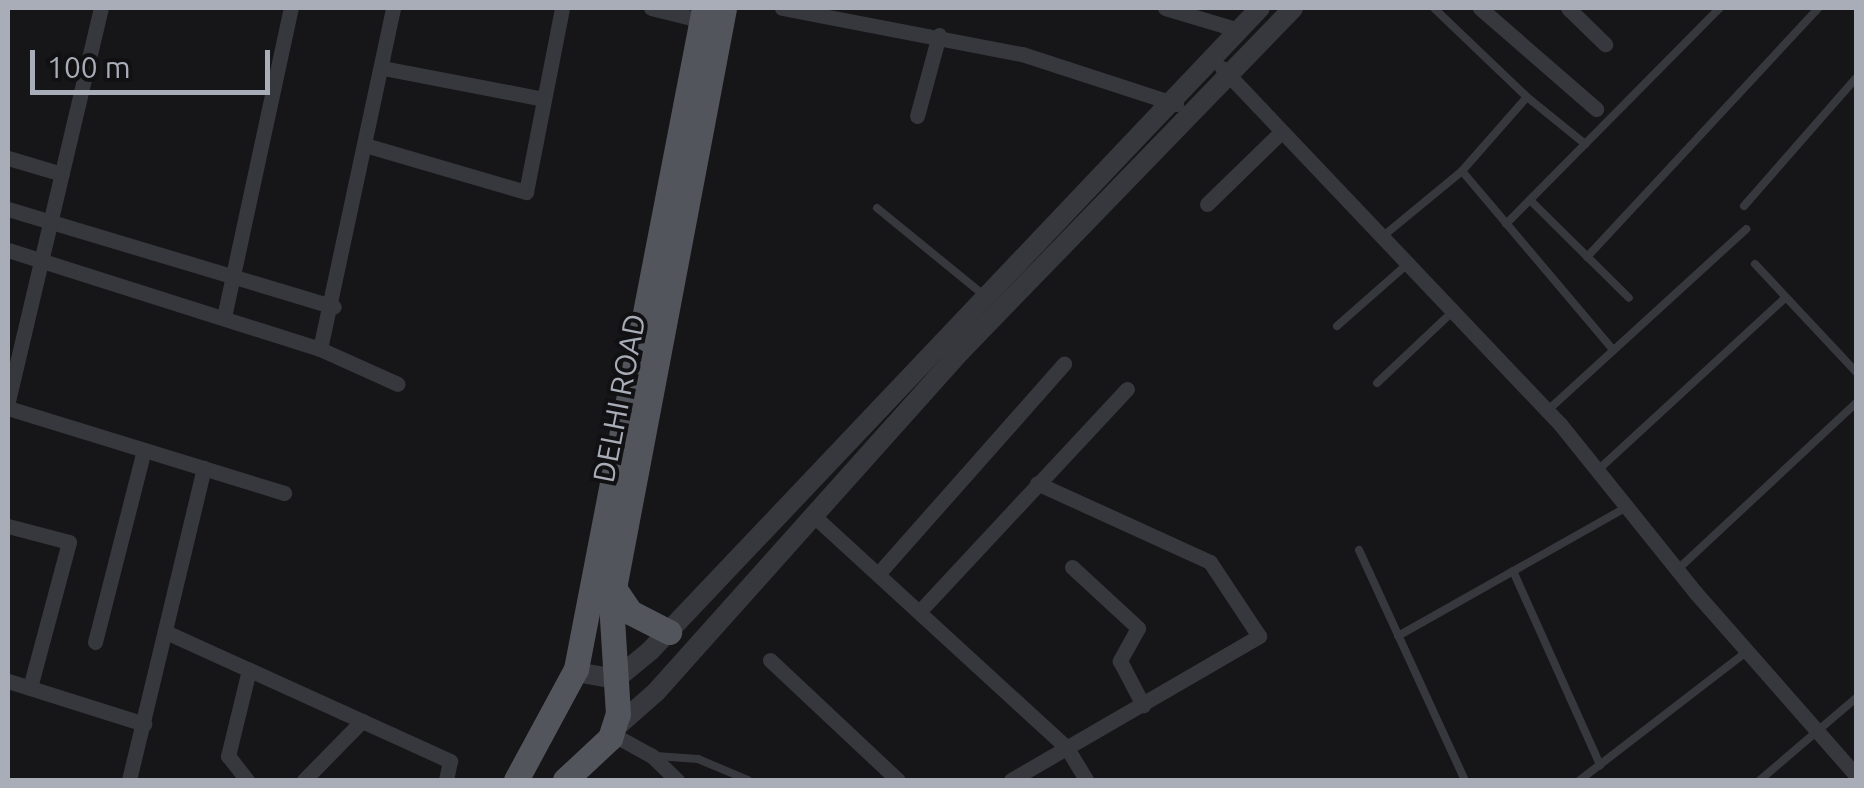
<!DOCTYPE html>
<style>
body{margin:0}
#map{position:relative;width:1864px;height:788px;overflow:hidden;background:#161618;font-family:Ubuntu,sans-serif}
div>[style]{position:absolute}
.service>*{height:8px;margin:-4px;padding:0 4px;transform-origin:4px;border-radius:4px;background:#37383d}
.minor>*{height:15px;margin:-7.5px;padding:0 7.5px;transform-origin:7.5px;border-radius:7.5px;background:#37383d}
.tertiary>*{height:20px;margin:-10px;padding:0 10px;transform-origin:10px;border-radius:10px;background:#37383d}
.primary>*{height:25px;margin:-12.5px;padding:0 12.5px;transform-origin:12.5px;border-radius:12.5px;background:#53555c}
span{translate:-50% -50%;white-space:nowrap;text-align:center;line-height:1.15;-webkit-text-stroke:8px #111113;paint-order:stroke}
.street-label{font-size:30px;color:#a8adb8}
.frame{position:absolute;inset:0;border:10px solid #a8adb8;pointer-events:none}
.scale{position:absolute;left:30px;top:50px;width:240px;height:45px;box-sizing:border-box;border:5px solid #a8adb8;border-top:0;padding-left:12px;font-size:30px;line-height:35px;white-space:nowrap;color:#a8adb8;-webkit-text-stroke:8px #111113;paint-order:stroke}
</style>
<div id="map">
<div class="service">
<div style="left:1527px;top:97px;width:75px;rotate:39deg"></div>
<div style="left:1462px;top:171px;width:234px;rotate:49.8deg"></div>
<div style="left:1530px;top:200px;width:139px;rotate:44.7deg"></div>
<div style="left:1744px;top:206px;width:170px;rotate:-48.8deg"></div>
<div style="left:877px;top:208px;width:141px;rotate:39.2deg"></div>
<div style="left:1506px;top:224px;width:304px;rotate:-45.3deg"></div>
<div style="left:1382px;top:237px;width:104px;rotate:-39.5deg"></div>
<div style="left:1462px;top:171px;width:98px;rotate:-48.7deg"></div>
<div style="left:1527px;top:97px;width:129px;rotate:-136.3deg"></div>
<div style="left:1587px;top:257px;width:340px;rotate:-47.1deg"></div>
<div style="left:1755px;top:264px;width:148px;rotate:46.9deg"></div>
<div style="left:1337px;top:326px;width:89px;rotate:-41.4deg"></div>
<div style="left:1377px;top:383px;width:100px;rotate:-43.4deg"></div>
<div style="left:1547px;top:411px;width:270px;rotate:-42.4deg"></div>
<div style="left:1598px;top:470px;width:255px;rotate:-42.6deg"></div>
<div style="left:1359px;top:550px;width:253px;rotate:65.3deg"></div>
<div style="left:1677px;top:570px;width:245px;rotate:-43deg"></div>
<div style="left:1513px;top:571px;width:213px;rotate:65.8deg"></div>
<div style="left:1398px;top:636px;width:261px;rotate:-29.4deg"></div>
<div style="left:656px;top:756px;width:42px;rotate:4.1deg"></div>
<div style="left:698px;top:759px;width:54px;rotate:22.8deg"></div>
<div style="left:1580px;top:780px;width:210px;rotate:-37.6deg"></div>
<div style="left:1760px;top:780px;width:126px;rotate:-40.5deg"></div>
</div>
<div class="minor">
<div style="left:651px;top:8px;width:58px;rotate:14deg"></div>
<div style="left:782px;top:8px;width:244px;rotate:10.9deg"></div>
<div style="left:1022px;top:54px;width:162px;rotate:18deg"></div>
<div style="left:1165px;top:8px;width:77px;rotate:16.6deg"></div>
<div style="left:1480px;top:8px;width:154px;rotate:41deg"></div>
<div style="left:1568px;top:8px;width:52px;rotate:44.2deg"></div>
<div style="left:383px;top:68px;width:164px;rotate:10.9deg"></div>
<div style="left:1222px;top:68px;width:491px;rotate:46.5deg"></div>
<div style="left:1560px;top:424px;width:216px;rotate:51.2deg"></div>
<div style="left:1695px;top:592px;width:244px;rotate:48.7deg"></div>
<div style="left:917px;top:116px;width:84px;rotate:-74.8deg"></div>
<div style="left:365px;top:145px;width:168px;rotate:16.3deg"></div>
<div style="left:526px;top:192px;width:187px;rotate:-78.9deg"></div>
<div style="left:8px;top:158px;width:56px;rotate:16.5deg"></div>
<div style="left:1207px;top:204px;width:100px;rotate:-44.2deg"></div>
<div style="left:8px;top:209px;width:340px;rotate:16.7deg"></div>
<div style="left:8px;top:250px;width:327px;rotate:17.6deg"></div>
<div style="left:320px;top:349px;width:85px;rotate:24.2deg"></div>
<div style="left:224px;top:317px;width:316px;rotate:-77.8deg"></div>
<div style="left:320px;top:349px;width:349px;rotate:-77.9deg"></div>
<div style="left:8px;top:401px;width:404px;rotate:-76.7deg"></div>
<div style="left:8px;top:408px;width:289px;rotate:17.1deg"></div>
<div style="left:815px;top:517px;width:342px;rotate:42.5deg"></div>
<div style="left:1067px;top:748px;width:37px;rotate:59deg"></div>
<div style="left:8px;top:526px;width:63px;rotate:14.7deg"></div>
<div style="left:69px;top:542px;width:151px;rotate:105deg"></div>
<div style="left:1072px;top:567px;width:90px;rotate:42.7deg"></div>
<div style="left:1138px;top:628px;width:38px;rotate:119deg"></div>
<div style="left:1120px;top:661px;width:50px;rotate:62.4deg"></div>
<div style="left:878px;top:574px;width:281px;rotate:-48.5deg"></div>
<div style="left:919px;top:612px;width:305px;rotate:-47deg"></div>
<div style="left:168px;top:633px;width:310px;rotate:24.4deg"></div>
<div style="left:450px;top:761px;width:19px;rotate:102deg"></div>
<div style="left:95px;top:642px;width:198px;rotate:-75.7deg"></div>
<div style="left:770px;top:660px;width:175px;rotate:43.2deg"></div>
<div style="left:8px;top:681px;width:143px;rotate:17.5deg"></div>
<div style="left:612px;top:734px;width:46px;rotate:28.8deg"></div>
<div style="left:652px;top:756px;width:35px;rotate:44deg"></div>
<div style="left:129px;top:780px;width:321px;rotate:-76.5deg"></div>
<div style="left:247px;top:780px;width:31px;rotate:-128deg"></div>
<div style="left:228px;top:756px;width:89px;rotate:-76.3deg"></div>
<div style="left:304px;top:780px;width:83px;rotate:-45.5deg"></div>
<div style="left:1011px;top:780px;width:287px;rotate:-30.1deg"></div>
<div style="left:1259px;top:636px;width:89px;rotate:-123.5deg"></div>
<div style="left:1210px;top:562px;width:190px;rotate:-155.5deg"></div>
</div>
<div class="tertiary">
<div style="left:576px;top:672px;width:41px;rotate:9.9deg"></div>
<div style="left:616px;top:679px;width:44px;rotate:-39.5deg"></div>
<div style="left:650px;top:651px;width:886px;rotate:-46.51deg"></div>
<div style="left:614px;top:729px;width:56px;rotate:-41.4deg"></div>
<div style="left:656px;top:692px;width:457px;rotate:-48.2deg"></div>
<div style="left:961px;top:351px;width:477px;rotate:-45.9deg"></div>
</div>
<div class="primary">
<div style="left:614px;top:588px;width:29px;rotate:56deg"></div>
<div style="left:630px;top:612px;width:44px;rotate:27.1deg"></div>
<div style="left:516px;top:780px;width:126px;rotate:-61.6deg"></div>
<div style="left:576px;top:669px;width:673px;rotate:-79.04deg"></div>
<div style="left:565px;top:780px;width:62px;rotate:-43deg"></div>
<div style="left:610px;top:738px;width:25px;rotate:-72deg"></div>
<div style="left:618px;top:714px;width:110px;rotate:-93.6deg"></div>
<div style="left:611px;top:604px;width:607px;rotate:-79.26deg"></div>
</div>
<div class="street-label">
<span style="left:619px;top:398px;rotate:-79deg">DELHI ROAD</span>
</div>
<div class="frame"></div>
<div class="scale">100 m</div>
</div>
